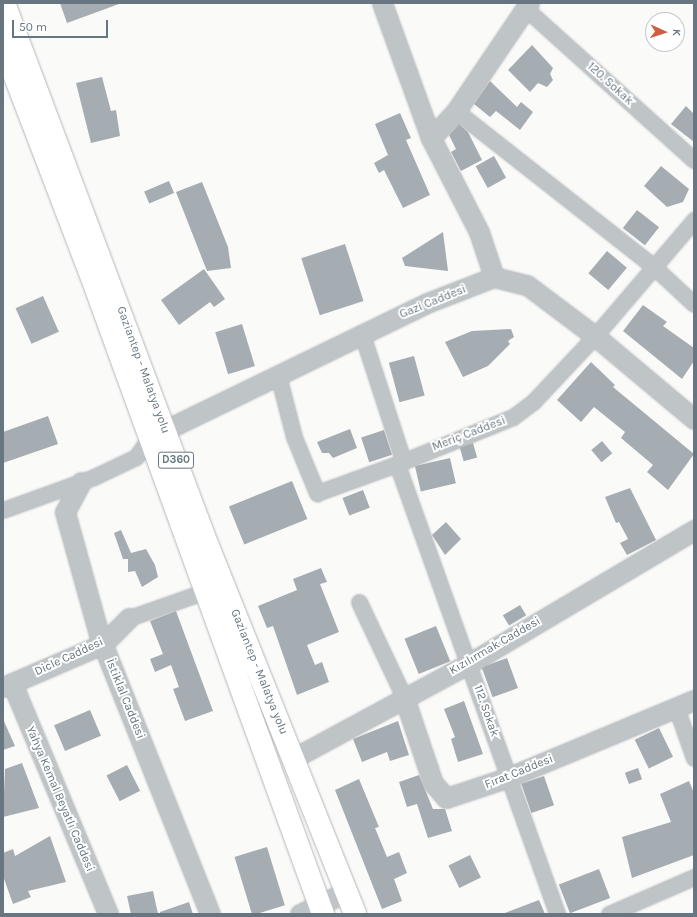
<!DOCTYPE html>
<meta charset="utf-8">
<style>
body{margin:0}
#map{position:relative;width:697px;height:917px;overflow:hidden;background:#fafaf8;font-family:Karla,sans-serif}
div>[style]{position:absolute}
.building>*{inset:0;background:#a5adb2;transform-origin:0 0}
.roads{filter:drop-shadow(0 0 1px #b3b7bb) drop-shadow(0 0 1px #b3b7bb)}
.minor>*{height:15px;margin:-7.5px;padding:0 7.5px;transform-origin:7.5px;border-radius:7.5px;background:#bfc4c7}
.tertiary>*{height:19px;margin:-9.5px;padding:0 9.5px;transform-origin:9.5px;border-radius:9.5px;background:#bfc4c7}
.trunk>*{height:22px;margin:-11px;padding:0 11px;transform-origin:11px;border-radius:11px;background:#fff}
span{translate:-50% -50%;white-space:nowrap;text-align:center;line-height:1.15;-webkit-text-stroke:4px #fff;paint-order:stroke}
.shield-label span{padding:1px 3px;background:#fff;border:1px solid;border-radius:3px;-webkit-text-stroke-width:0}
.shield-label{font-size:11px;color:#677680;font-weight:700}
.street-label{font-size:12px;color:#677680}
.frame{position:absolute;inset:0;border:4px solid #677680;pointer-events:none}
.north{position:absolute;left:645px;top:12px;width:40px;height:40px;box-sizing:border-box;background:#fff;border:1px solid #c2c8cc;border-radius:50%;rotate:93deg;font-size:11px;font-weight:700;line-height:16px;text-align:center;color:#677680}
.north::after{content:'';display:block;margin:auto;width:14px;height:18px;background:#d15d41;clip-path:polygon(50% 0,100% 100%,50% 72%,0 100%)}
.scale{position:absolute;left:12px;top:20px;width:96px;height:18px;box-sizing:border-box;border:2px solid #677680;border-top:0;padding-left:5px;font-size:12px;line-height:14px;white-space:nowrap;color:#677680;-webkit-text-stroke:3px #fff;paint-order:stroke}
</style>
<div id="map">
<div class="building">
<div style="clip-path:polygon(60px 3px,118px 3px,119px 4px,67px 23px)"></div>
<div style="clip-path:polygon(532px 45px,553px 68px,550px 74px,553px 80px,547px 87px,538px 83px,530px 92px,508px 70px)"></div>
<div style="clip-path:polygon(102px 77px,111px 111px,116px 110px,120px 136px,91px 143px,76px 83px)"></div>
<div style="clip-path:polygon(490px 81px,517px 107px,521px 102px,533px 112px,520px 130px,496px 111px,490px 117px,474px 104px)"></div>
<div style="clip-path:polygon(686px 106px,694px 114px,694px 142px,671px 124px)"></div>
<div style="clip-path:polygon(400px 113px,411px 138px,406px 140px,430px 195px,403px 208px,384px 170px,379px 173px,374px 163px,388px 155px,375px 124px)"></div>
<div style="clip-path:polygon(459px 124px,468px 132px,482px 160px,461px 171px,451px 152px,456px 149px,449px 135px)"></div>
<div style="left:494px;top:156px;width:25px;height:21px;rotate:61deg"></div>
<div style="clip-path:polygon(661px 166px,689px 189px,683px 202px,667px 207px,644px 186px)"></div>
<div style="left:169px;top:181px;width:13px;height:27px;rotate:67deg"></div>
<div style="clip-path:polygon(202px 182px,228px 247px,231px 268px,207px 271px,176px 192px)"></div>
<div style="left:637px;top:210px;width:28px;height:23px;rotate:38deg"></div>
<div style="clip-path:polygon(443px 232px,448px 271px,405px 266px,402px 258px)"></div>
<div style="left:345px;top:244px;width:60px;height:46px;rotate:72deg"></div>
<div style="left:607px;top:251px;width:26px;height:29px;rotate:40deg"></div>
<div style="clip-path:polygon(204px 269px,225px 299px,214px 307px,210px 302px,179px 325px,161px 300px)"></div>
<div style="left:43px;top:296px;width:39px;height:30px;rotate:66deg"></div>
<div style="clip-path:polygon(643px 305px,667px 322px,663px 326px,694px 348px,694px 361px,682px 379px,623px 331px)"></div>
<div style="left:242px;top:324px;width:44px;height:28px;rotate:73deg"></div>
<div style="clip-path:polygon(511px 329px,514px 337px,508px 341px,510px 344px,488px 366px,463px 377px,445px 342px,472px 331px)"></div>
<div style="left:414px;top:356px;width:41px;height:26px;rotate:75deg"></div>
<div style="clip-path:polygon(591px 362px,615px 385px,613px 387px,694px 454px,668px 490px,647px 472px,653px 465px,621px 438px,625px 432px,594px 407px,581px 422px,557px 400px)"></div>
<div style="clip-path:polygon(48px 416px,58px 444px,3px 463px,3px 432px)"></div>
<div style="clip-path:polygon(350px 429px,357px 448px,333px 458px,329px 453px,322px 453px,317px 442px)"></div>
<div style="left:384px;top:430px;width:26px;height:24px;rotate:72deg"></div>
<div style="left:602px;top:441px;width:16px;height:14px;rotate:50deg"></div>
<div style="left:473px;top:443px;width:15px;height:14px;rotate:74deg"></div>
<div style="left:450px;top:458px;width:26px;height:36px;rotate:77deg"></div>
<div style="left:292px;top:481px;width:41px;height:68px;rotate:68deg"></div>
<div style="clip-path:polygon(630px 488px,656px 540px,627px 555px,620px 543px,628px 539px,619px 522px,616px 523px,605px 497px)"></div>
<div style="left:363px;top:490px;width:19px;height:22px;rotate:69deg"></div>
<div style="clip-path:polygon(446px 522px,461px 539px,445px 555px,432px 535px)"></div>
<div style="clip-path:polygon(121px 530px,131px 553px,146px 549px,155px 565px,158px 577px,142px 587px,135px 571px,128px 572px,128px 559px,123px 559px,114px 533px)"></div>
<div style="clip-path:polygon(321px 568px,327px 582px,320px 584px,339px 632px,307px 645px,315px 665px,322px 662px,329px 682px,297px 695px,273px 626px,267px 628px,258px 606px,297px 590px,293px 579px)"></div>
<div style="left:520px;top:605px;width:12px;height:20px;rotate:59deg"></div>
<div style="clip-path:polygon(176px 611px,213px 711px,185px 721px,173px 689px,179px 687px,171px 665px,155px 672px,150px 659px,163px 654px,150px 621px)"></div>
<div style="left:436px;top:626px;width:38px;height:34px;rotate:68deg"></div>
<div style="left:507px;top:658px;width:32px;height:27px;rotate:70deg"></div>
<div style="clip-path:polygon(464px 701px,483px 754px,458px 762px,451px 739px,455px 737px,444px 709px)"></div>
<div style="left:90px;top:710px;width:28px;height:39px;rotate:67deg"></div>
<div style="clip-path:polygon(3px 719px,15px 746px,3px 750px)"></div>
<div style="clip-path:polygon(398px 721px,409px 755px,390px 761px,387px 752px,362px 762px,353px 739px)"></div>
<div style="left:659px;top:728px;width:32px;height:27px;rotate:64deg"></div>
<div style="clip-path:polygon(22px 763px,39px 808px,3px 817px,5px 769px)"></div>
<div style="left:127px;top:765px;width:29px;height:23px;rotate:63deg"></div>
<div style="left:638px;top:768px;width:12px;height:14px;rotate:70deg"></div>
<div style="clip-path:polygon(419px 775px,433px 809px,445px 809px,452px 831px,428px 838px,417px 804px,407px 807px,399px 782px)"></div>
<div style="left:544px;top:776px;width:31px;height:24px;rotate:71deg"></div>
<div style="clip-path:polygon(359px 779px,379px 827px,375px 828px,387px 857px,399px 852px,407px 873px,394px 879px,402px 901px,382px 909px,335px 790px)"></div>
<div style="clip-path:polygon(689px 781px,694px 793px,694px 855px,632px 878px,622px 837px,671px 822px,660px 794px)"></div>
<div style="clip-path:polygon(50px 836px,66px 882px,28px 891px,31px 897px,13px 904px,3px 876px,3px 853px,13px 849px,15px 856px)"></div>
<div style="left:267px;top:847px;width:61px;height:34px;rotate:73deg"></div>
<div style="left:470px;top:855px;width:25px;height:24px;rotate:64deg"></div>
<div style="left:599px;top:869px;width:31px;height:43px;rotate:69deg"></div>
<div style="clip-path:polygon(153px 891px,158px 914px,131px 914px,127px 896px)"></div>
<div style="clip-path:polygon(539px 900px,545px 914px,505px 914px,505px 913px)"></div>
<div style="clip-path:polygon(189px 902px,193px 914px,160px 914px,160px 912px)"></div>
</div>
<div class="roads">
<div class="minor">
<div style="left:525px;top:8px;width:227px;rotate:42deg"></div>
<div style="left:456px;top:111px;width:252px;rotate:38.2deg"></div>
<div style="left:654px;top:267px;width:54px;rotate:42.8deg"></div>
<div style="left:362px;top:334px;width:133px;rotate:72deg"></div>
<div style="left:278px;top:375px;width:64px;rotate:75.5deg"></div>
<div style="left:294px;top:437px;width:61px;rotate:67.7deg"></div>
<div style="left:317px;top:493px;width:85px;rotate:-19.9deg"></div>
<div style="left:397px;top:464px;width:125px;rotate:-22.1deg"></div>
<div style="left:513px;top:417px;width:26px;rotate:-37deg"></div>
<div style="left:534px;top:401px;width:89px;rotate:-46.8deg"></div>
<div style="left:595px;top:336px;width:153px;rotate:-49.5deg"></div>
<div style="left:397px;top:464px;width:478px;rotate:70.4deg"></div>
<div style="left:3px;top:510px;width:97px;rotate:-19.9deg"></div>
<div style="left:94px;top:477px;width:47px;rotate:-25.5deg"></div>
<div style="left:136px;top:457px;width:24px;rotate:-55deg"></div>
<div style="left:359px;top:602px;width:105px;rotate:64.7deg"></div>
<div style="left:129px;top:618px;width:82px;rotate:-19.3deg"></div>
<div style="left:676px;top:707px;width:54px;rotate:70.6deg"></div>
<div style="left:609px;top:914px;width:93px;rotate:-23.5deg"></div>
</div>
<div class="tertiary">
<div style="left:382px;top:3px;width:144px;rotate:70.1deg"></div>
<div style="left:494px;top:277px;width:47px;rotate:-108.4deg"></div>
<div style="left:479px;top:232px;width:106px;rotate:-117.1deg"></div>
<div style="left:431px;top:138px;width:37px;rotate:-47deg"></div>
<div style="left:456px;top:111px;width:130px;rotate:-55.9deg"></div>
<div style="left:151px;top:437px;width:307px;rotate:-25.9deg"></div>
<div style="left:427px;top:303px;width:72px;rotate:-21.2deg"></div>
<div style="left:494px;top:277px;width:34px;rotate:14deg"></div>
<div style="left:527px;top:285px;width:85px;rotate:36.9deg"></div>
<div style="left:595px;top:336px;width:129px;rotate:40deg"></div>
<div style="left:81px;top:482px;width:34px;rotate:118deg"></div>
<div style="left:65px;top:512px;width:128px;rotate:74.5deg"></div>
<div style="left:99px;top:635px;width:300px;rotate:68.3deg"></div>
<div style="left:12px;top:683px;width:250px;rotate:67.4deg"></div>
<div style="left:3px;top:687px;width:109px;rotate:-23.3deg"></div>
<div style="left:103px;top:644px;width:37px;rotate:-45deg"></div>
<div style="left:404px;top:697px;width:91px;rotate:71.4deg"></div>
<div style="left:433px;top:783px;width:20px;rotate:49deg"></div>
<div style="left:446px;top:798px;width:66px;rotate:-18.4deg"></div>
<div style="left:509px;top:777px;width:200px;rotate:-22.6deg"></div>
<div style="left:294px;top:758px;width:200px;rotate:-28.4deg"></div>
<div style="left:470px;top:663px;width:261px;rotate:-30.7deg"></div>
<div style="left:300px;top:914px;width:51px;rotate:-25.6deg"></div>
</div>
<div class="trunk">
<div style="left:4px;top:3px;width:569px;rotate:69.43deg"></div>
<div style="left:204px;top:536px;width:407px;rotate:68.2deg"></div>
<div style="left:3px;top:45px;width:261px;rotate:69.1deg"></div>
<div style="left:96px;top:289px;width:665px;rotate:70.04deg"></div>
</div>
</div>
<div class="shield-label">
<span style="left:176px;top:460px">D360</span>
</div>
<div class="street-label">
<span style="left:610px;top:84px;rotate:42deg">120. Sokak</span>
<span style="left:433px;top:302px;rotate:-22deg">Gazi Caddesi</span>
<span style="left:143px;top:370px;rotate:70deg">Gaziantep - Malatya yolu</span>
<span style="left:469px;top:434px;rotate:-21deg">Meriç Caddesi</span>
<span style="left:495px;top:646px;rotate:-30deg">Kızılırmak Caddesi</span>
<span style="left:69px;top:657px;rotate:-25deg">Dicle Caddesi</span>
<span style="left:259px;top:672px;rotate:68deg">Gaziantep - Malatya yolu</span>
<span style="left:125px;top:699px;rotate:68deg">İstiklal Caddesi</span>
<span style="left:486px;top:711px;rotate:71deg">112. Sokak</span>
<span style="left:519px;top:772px;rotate:-22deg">Fırat Caddesi</span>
<span style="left:60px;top:799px;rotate:67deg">Yahya Kemal Beyatlı Caddesi</span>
</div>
<div class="frame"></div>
<div class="north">K</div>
<div class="scale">50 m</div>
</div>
